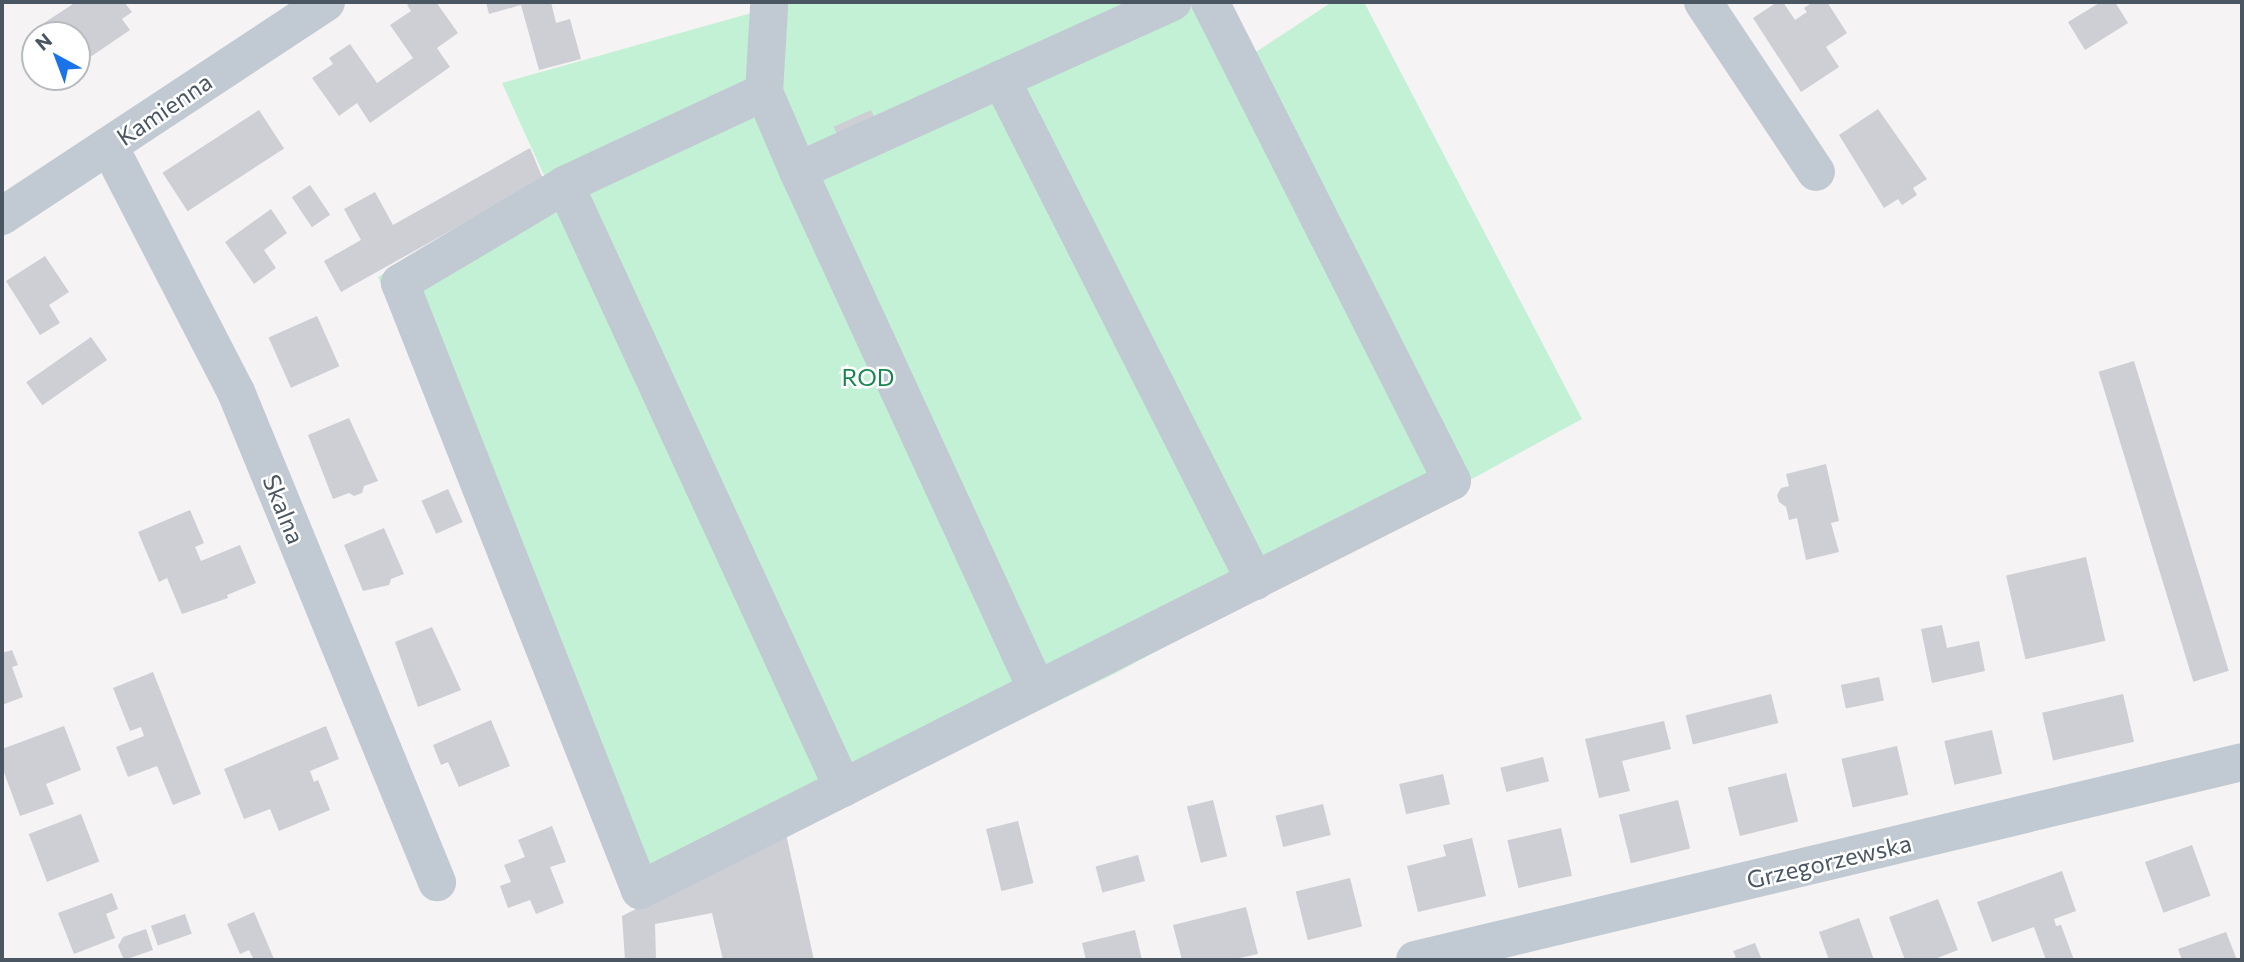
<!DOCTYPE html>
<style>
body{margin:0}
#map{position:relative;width:2244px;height:962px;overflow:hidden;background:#f5f3f3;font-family:Commissioner,sans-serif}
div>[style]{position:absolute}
.green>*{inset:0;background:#c3f1d5}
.building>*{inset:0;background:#cdcfd5;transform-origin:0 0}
.minor>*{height:38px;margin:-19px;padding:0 19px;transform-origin:19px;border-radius:19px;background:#c1cad2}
span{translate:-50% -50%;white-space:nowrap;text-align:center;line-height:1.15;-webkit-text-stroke:5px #fff;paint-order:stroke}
.street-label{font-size:24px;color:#4a5661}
.park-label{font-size:24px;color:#17864f}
.frame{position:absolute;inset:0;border:4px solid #4a5661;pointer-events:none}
.north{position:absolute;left:21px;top:21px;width:70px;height:70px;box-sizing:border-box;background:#fff;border:2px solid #b7bbc0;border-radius:50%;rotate:319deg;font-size:19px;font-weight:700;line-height:28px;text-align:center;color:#4a5661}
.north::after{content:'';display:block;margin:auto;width:24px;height:32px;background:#1a73e8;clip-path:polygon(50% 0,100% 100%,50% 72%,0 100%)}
</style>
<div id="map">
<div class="green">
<div style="clip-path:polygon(791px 2px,1222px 2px,1250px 56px,1332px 2px,1364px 2px,1582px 419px,1116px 673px,631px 908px,378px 277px,547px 182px,502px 83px)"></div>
</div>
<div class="building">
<div style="clip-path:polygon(76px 2px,124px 2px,132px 12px,122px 19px,130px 30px,77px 66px,77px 35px,43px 35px,38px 27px)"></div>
<div style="clip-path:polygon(412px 2px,436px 2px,458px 33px,437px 48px,450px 67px,370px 123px,357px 103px,339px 116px,312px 78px,333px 64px,329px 58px,350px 44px,377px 83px,413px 58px,390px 25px,411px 11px,407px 5px)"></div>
<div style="clip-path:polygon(486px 2px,551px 2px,556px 23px,570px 19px,581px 59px,539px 70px,521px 5px,489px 14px)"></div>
<div style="clip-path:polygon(1777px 2px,1783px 2px,1795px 20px,1807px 12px,1804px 8px,1813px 2px,1827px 2px,1847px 33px,1826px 47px,1839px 67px,1801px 92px,1753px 18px)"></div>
<div style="clip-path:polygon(2101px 2px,2115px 2px,2128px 23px,2085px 50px,2068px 22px)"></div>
<div style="clip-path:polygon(1878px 109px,1927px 179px,1913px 188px,1917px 195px,1902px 205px,1898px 199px,1884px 208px,1839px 135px)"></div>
<div style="left:259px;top:110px;width:46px;height:115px;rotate:57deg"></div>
<div style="left:871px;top:110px;width:17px;height:41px;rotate:66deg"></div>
<div style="clip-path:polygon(530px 148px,543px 179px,341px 292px,324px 261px,361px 240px,344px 209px,375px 192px,393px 225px)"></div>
<div style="left:310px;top:185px;width:36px;height:22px;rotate:56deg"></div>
<div style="clip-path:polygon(271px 209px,287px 233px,264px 250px,276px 268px,254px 284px,225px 242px)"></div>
<div style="clip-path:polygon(45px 256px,69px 292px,49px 305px,60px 323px,40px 335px,6px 281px)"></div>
<div style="left:317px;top:316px;width:55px;height:53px;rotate:66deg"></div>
<div style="left:91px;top:337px;width:28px;height:79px;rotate:55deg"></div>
<div style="left:2134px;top:361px;width:324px;height:37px;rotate:73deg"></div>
<div style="clip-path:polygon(349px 418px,378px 481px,364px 486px,362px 493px,354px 496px,349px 493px,333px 499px,308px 435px)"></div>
<div style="clip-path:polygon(1826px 464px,1839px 521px,1831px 523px,1839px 552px,1806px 560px,1797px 518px,1789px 520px,1786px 507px,1779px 502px,1777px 495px,1781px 488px,1789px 486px,1786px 474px)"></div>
<div style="left:448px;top:489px;width:36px;height:29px;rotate:66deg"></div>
<div style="clip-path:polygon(190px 510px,204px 543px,195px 547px,201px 561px,240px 545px,256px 583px,227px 595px,228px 598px,182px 614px,167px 578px,159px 582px,138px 532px)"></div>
<div style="clip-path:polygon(384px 528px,404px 574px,391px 579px,389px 585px,363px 591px,344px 545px)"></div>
<div style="left:2086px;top:557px;width:86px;height:82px;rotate:77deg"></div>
<div style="clip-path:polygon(1942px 625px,1947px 648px,1979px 641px,1985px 671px,1932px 683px,1921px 629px)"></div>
<div style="clip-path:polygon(432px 627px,461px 690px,418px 707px,395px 642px)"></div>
<div style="clip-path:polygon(12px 650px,18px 665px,12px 667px,23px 697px,2px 705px,2px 653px)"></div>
<div style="clip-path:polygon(153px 672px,201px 794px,173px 805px,157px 766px,128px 777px,116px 747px,144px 736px,141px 727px,130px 731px,113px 688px)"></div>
<div style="left:1879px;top:677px;width:24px;height:39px;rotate:78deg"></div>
<div style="left:1771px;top:694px;width:30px;height:88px;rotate:76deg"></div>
<div style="left:2123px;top:694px;width:49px;height:83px;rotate:77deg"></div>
<div style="clip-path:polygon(491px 720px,510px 766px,459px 787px,448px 762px,441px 765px,433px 745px)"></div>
<div style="clip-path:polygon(1664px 721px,1671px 749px,1622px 761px,1630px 791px,1599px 798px,1585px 739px)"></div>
<div style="clip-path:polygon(64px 726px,81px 770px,46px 784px,54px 804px,20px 816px,2px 767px,2px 749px)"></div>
<div style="clip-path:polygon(326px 726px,339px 759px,310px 771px,314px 782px,318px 780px,330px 810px,279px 831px,270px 809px,244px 819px,224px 769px)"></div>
<div style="left:1992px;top:730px;width:45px;height:49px;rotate:77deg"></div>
<div style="left:1897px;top:746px;width:50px;height:57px;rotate:77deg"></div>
<div style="left:1543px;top:757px;width:25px;height:44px;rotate:76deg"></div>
<div style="left:1786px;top:773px;width:50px;height:60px;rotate:76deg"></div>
<div style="left:1443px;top:774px;width:31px;height:45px;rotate:77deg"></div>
<div style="left:1213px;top:800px;width:58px;height:27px;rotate:76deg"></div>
<div style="left:1678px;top:800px;width:50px;height:61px;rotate:76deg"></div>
<div style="left:1323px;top:804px;width:32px;height:49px;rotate:76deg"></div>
<div style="left:81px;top:814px;width:51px;height:56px;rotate:69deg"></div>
<div style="left:1018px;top:821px;width:64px;height:33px;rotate:76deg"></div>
<div style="clip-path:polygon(552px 826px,566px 862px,550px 867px,564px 903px,536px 914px,530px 900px,508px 908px,500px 886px,511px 882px,504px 865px,525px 857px,518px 840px)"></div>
<div style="left:1561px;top:828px;width:49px;height:55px;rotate:77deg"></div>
<div style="clip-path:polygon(786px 834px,814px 960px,723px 960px,712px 913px,655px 924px,656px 960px,625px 960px,622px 916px)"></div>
<div style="clip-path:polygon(1472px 838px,1486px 896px,1418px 912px,1407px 866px,1446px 856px,1443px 845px)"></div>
<div style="left:2192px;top:845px;width:54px;height:50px;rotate:70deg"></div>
<div style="left:1138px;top:855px;width:27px;height:44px;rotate:75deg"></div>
<div style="clip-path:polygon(2062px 871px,2076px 911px,2054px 919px,2056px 926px,2061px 925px,2074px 960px,2046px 960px,2034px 927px,1992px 942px,1977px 902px)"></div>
<div style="left:1350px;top:878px;width:50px;height:56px;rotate:76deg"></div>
<div style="clip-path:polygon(112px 893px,118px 909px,106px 914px,115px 938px,74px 954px,58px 913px)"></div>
<div style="clip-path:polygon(1938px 899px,1958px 950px,1932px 960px,1905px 960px,1889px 917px)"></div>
<div style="clip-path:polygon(1246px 907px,1258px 954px,1230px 960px,1182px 960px,1173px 925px)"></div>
<div style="clip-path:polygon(254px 912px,274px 959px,272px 960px,254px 960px,249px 950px,240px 954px,227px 924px)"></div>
<div style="left:185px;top:914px;width:21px;height:36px;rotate:71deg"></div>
<div style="clip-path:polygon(1859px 918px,1874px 960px,1829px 960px,1819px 932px)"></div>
<div style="clip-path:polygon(146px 929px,153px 950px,124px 960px,118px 946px,123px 937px)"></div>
<div style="clip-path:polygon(1135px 930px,1142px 960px,1086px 960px,1082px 943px)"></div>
<div style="clip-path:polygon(2226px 932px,2237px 960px,2182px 960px,2178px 949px)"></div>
<div style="clip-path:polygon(1755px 943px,1762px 960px,1729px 960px,1736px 957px,1733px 951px)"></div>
</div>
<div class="minor">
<div style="left:1703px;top:2px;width:204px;rotate:56.4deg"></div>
<div style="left:769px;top:8px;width:84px;rotate:93.4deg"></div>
<div style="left:764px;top:92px;width:86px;rotate:66.7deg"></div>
<div style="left:798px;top:171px;width:411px;rotate:-24.3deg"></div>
<div style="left:1001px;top:79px;width:563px;rotate:63.16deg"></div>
<div style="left:764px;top:92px;width:220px;rotate:155deg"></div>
<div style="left:565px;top:185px;width:192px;rotate:149.3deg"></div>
<div style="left:400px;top:283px;width:653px;rotate:68.43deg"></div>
<div style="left:640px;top:890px;width:909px;rotate:-26.73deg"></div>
<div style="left:1452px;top:481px;width:537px;rotate:-116.8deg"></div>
<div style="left:109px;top:146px;width:277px;rotate:62.7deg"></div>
<div style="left:236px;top:392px;width:530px;rotate:67.7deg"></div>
<div style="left:798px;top:171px;width:571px;rotate:65.27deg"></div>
<div style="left:565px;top:185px;width:664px;rotate:65.25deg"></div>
<div style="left:2px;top:216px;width:388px;rotate:-33.4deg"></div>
<div style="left:1415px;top:960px;width:850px;rotate:-13.46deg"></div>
</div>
<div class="street-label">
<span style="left:164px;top:109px;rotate:-34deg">Kamienna</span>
<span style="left:284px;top:509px;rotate:68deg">Skalna</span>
<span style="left:1829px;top:861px;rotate:-13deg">Grzegorzewska</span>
</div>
<div class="park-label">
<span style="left:868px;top:377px">ROD</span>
</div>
<div class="frame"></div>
<div class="north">N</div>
</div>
